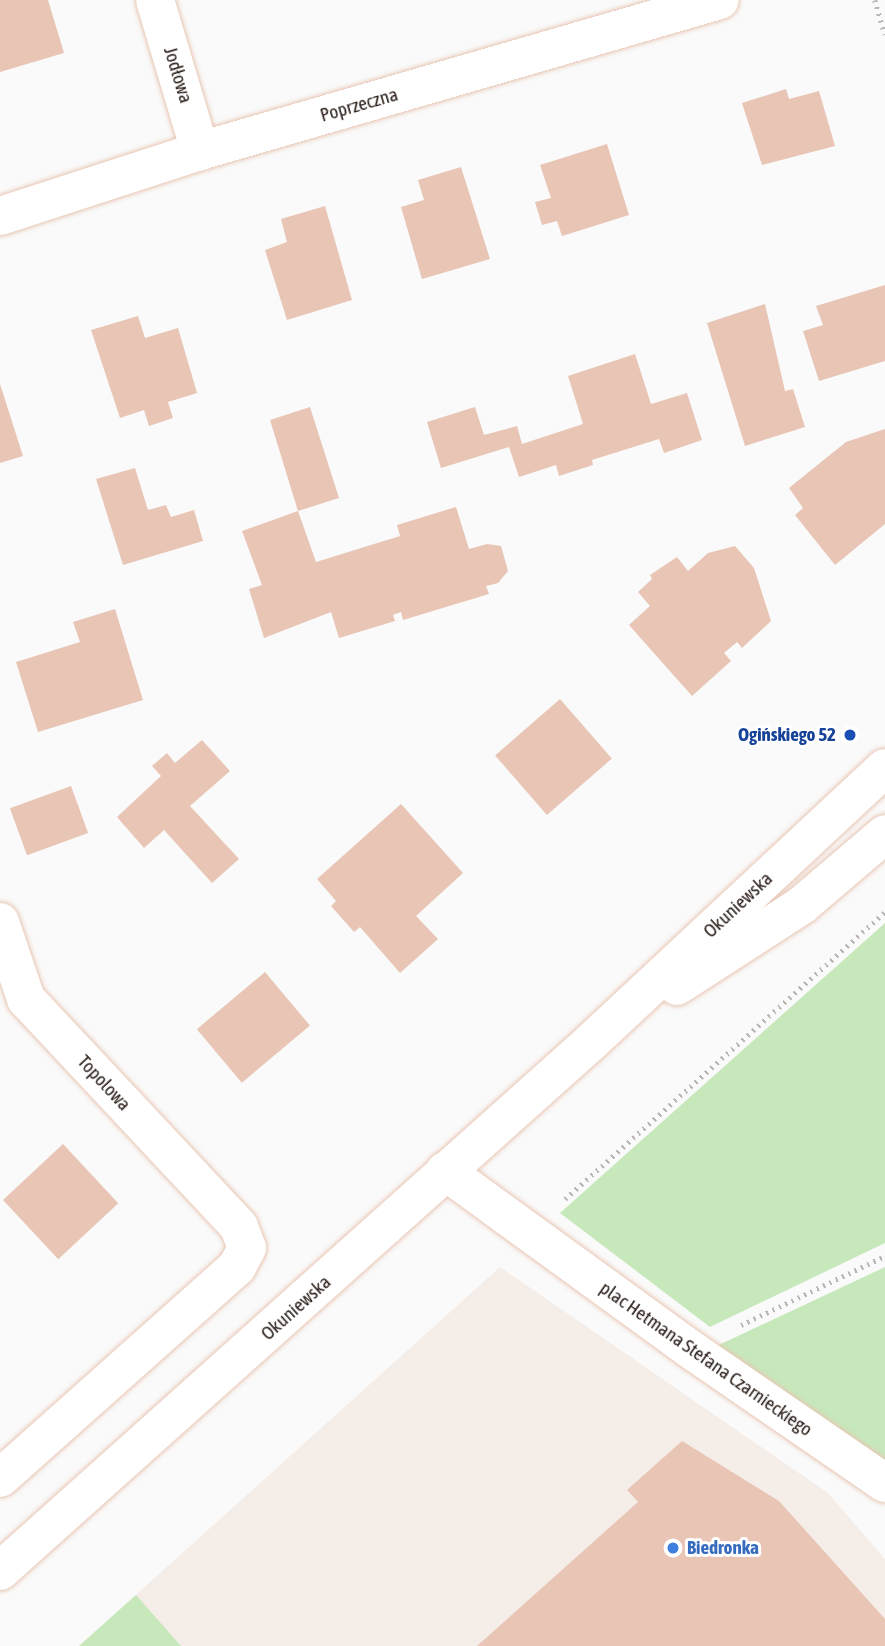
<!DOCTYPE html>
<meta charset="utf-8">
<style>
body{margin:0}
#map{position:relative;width:885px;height:1646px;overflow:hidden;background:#fafafa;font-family:"Asap Condensed",sans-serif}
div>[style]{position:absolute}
.built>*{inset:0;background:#f5ede8}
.green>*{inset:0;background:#c7e8bb}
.building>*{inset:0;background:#e8c5b5;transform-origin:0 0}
.path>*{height:4.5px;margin-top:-2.25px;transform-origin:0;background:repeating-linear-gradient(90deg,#b9b6b4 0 2px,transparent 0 7px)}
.roads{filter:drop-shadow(0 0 2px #e8c6b4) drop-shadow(0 0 2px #e8c6b4)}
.street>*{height:38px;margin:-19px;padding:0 19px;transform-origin:19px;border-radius:19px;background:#fff}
.secondary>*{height:38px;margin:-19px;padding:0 19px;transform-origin:19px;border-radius:19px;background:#fff}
.dots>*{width:19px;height:19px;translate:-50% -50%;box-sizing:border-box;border:4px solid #fff;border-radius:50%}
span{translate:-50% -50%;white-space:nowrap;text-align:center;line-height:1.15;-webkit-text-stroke:6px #fff;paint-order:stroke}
.street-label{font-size:19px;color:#271b15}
.transit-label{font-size:19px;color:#164399;font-weight:700}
.right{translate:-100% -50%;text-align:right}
.shop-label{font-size:19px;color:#366cbe;font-weight:700}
.left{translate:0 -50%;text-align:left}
</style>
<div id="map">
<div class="built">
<div style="clip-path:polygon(500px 1267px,828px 1493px,885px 1559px,885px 1646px,79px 1646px)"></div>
</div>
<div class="green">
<div style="clip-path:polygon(885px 923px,885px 1243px,710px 1327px,560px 1213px)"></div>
<div style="clip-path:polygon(885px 1267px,885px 1467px,706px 1351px)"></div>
<div style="clip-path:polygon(136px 1595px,181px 1646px,79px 1646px)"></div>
</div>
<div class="building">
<div style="clip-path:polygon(0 0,48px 0,64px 53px,0 72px)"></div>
<div style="clip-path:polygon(786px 89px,789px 99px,819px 91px,835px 146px,762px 165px,742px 103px)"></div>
<div style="clip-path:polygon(607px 144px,629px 215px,562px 236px,557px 221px,542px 225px,535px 202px,551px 198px,540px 165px)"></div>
<div style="clip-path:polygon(461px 167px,490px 259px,422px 279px,401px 207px,424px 200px,418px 180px)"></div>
<div style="clip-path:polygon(325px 206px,352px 300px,287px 320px,265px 250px,287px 242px,281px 219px)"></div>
<div style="clip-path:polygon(885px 285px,885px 361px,819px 381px,803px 331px,823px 325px,816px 306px)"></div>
<div style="clip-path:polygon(765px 304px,785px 391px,793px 389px,805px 427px,745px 446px,707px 323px)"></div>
<div style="clip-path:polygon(138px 316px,145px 338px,178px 328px,197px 393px,168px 402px,173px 418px,149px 426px,144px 410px,120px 418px,91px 330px)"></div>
<div style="clip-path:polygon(635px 354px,651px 404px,687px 393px,702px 440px,664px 453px,659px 439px,592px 460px,593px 465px,559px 476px,556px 465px,519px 477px,509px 447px,441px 468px,427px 422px,475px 407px,484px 435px,517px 426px,522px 444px,583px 424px,568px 376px)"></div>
<div style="clip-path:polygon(0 384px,23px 456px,0 463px)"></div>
<div style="clip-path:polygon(310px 407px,339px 498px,298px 511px,316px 562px,400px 536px,397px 525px,456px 507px,469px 549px,487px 544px,501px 546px,508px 571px,498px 583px,486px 586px,489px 594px,403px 620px,401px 612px,393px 615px,395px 621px,339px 638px,331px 612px,264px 638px,249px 589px,262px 585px,242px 531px,298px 511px,270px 420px)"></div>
<div style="clip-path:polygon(885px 429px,885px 524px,835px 565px,795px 515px,803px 508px,789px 488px,846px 442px)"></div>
<div style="clip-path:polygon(135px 468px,148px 510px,166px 505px,171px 517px,194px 510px,203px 541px,123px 565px,96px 479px)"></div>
<div style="clip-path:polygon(735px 546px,754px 568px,771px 621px,742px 648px,737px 642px,724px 653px,731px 661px,692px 696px,629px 625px,650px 606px,638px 592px,652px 579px,650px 575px,677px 557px,688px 571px,708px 553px)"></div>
<div style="clip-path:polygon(115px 609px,143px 700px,38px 732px,16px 662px,80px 642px,73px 622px)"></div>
<div style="left:560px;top:699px;width:79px;height:86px;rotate:49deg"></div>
<div style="clip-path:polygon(202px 740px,230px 771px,190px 806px,239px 859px,212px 883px,164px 830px,144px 848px,117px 817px,161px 776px,152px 766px,167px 753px,175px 763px)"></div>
<div style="left:71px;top:786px;width:50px;height:65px;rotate:70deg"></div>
<div style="clip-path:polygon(401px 804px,463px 873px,416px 916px,438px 939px,400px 973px,360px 927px,354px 932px,331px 906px,336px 901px,317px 879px)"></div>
<div style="left:265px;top:972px;width:70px;height:89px;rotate:50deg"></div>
<div style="left:63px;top:1144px;width:81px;height:82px;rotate:47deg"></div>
<div style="clip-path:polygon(682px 1441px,779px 1501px,885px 1619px,885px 1646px,477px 1646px,638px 1502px,627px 1490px)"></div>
</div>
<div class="path">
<div style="left:875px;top:0;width:36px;rotate:74deg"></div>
<div style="left:565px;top:1199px;width:430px;rotate:-41.9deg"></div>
<div style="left:741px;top:1325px;width:160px;rotate:-25.6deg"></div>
</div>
<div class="roads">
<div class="street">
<div style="left:155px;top:0;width:158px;rotate:73.4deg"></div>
<div style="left:0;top:216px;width:210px;rotate:-18deg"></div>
<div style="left:200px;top:151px;width:541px;rotate:-16.19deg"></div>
<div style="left:0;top:922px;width:81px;rotate:71.3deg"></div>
<div style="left:26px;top:999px;width:312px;rotate:46.9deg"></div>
<div style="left:239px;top:1227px;width:22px;rotate:69deg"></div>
<div style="left:247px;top:1248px;width:21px;rotate:118deg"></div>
<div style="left:237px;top:1267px;width:317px;rotate:138.3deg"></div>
<div style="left:445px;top:1171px;width:303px;rotate:36deg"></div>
<div style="left:690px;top:1349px;width:237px;rotate:34.5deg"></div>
</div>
<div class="secondary">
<div style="left:677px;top:986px;width:149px;rotate:-32.9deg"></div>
<div style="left:802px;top:905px;width:109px;rotate:-40.5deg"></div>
<div style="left:0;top:1571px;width:792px;rotate:-41.83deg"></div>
<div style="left:590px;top:1043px;width:403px;rotate:-43deg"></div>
</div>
</div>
<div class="dots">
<div style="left:850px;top:735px;background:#1a4fb4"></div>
<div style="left:673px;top:1548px;background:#3f7fe0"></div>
</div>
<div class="street-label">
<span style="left:178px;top:75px;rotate:73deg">Jodłowa</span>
<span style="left:359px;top:105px;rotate:-16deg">Poprzeczna</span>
<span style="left:738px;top:905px;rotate:-43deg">Okuniewska</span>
<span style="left:104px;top:1083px;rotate:47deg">Topolowa</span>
<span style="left:296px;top:1308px;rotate:-42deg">Okuniewska</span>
<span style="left:706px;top:1359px;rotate:35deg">plac Hetmana Stefana Czarnieckiego</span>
</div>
<div class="transit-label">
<span class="right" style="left:836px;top:735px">Ogińskiego 52</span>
</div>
<div class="shop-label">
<span class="left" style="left:687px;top:1548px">Biedronka</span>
</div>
</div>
